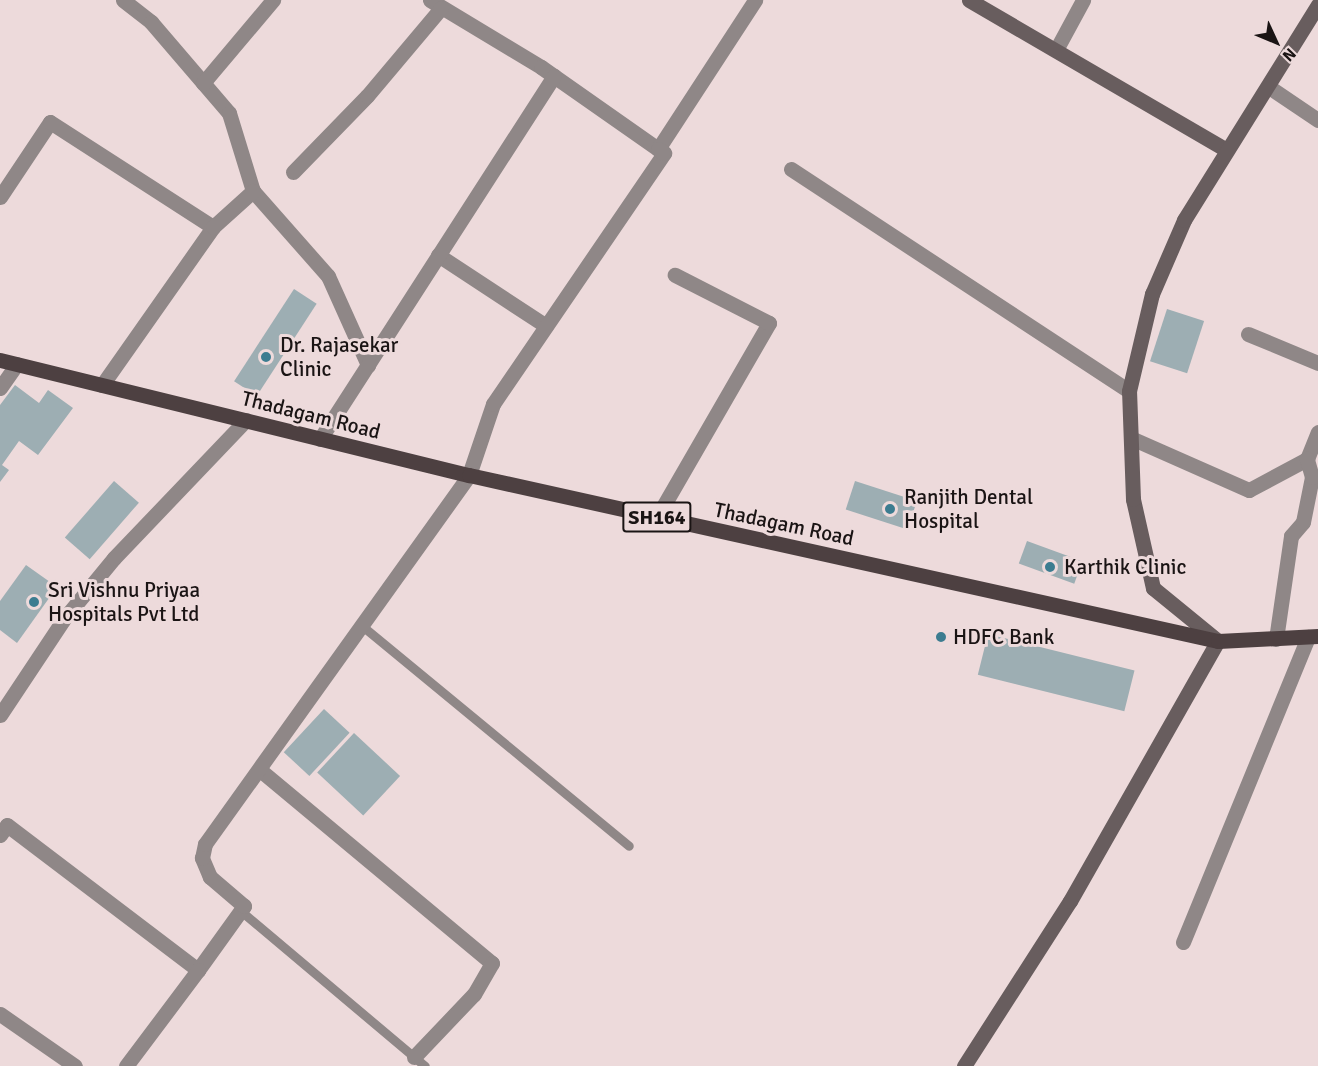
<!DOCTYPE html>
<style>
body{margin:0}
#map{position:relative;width:1318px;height:1066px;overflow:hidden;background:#eddadb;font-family:Signika,sans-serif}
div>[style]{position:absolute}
.building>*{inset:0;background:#9daeb3;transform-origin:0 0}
.lane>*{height:9px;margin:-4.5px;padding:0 4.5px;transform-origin:4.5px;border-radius:4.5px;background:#8f8787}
.street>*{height:15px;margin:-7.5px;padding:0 7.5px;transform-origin:7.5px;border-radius:7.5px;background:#8f8787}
.secondary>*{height:15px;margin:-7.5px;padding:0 7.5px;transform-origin:7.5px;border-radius:7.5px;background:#685d5e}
.primary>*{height:15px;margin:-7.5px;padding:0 7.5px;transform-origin:7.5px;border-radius:7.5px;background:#4d4041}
.dots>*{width:16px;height:16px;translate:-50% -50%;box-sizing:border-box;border:3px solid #eddadb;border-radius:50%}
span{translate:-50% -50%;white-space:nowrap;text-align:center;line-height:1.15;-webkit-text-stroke:6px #eddadb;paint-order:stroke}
.shield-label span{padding:2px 4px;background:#eddadb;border:2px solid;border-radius:4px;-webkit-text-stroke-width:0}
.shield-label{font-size:20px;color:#1a1414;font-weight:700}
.poi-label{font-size:21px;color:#1a1414}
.left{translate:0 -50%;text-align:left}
.street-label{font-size:21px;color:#1a1414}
.north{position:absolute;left:1246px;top:12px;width:60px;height:60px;-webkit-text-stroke:4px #eddadb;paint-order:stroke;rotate:134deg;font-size:16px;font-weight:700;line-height:24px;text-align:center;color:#1a1414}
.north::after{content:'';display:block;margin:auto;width:21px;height:27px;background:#1a1414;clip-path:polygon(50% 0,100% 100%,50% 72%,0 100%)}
</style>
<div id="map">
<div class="building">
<div style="left:294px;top:289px;width:27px;height:110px;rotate:33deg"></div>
<div style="left:1167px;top:309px;width:39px;height:55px;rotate:18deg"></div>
<div style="clip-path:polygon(15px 385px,39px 403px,48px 390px,73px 408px,38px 455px,19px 441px,2px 465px,9px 470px,0 482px,0 405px)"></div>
<div style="left:114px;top:481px;width:33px;height:75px;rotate:41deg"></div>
<div style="left:855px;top:481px;width:65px;height:30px;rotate:18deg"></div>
<div style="left:1027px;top:541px;width:59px;height:24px;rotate:20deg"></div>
<div style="clip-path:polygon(26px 565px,57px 587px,17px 643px,0 630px,0 601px)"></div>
<div style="left:988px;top:634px;width:151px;height:42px;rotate:14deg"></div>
<div style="left:324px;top:709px;width:35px;height:59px;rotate:43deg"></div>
<div style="left:354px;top:733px;width:63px;height:54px;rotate:43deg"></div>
</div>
<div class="lane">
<div style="left:361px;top:625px;width:347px;rotate:39.5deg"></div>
<div style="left:242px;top:912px;width:239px;rotate:40.1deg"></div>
</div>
<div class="street">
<div style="left:123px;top:0;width:36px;rotate:38deg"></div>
<div style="left:151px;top:22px;width:120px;rotate:49.4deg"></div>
<div style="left:229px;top:113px;width:82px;rotate:72.9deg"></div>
<div style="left:253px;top:191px;width:113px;rotate:48.6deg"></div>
<div style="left:328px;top:276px;width:98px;rotate:65.8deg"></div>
<div style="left:430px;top:0;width:130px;rotate:31.1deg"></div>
<div style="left:541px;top:67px;width:143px;rotate:35deg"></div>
<div style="left:658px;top:149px;width:178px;rotate:-56.9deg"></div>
<div style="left:1056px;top:50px;width:57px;rotate:-61.6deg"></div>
<div style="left:203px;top:83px;width:109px;rotate:-49.9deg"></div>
<div style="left:1269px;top:87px;width:59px;rotate:34deg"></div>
<div style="left:791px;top:169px;width:404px;rotate:33.3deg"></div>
<div style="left:293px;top:172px;width:106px;rotate:-45.8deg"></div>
<div style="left:367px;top:96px;width:115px;rotate:-49.9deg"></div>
<div style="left:0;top:197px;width:90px;rotate:-56.3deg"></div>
<div style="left:50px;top:122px;width:194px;rotate:32.8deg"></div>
<div style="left:438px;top:255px;width:129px;rotate:33.3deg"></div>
<div style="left:1248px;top:334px;width:76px;rotate:22.5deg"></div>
<div style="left:102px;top:385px;width:193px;rotate:-54.9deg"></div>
<div style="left:213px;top:227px;width:54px;rotate:-42deg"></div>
<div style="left:0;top:388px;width:29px;rotate:-55deg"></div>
<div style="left:1131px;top:438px;width:129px;rotate:23.8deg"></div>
<div style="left:1249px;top:490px;width:66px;rotate:-28.1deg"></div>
<div style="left:1307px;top:459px;width:29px;rotate:-68deg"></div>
<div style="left:320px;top:439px;width:432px;rotate:-57.2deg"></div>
<div style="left:657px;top:517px;width:224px;rotate:-60deg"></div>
<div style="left:769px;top:323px;width:106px;rotate:-152.9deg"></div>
<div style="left:1276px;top:639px;width:104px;rotate:-81.7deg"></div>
<div style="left:1291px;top:536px;width:18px;rotate:-49deg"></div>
<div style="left:1303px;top:522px;width:46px;rotate:-78.7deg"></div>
<div style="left:1312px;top:477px;width:19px;rotate:-106deg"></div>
<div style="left:0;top:715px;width:114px;rotate:-56.4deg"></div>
<div style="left:63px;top:620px;width:80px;rotate:-50.6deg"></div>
<div style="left:114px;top:558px;width:191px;rotate:-46.3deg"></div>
<div style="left:260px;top:770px;width:302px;rotate:39.8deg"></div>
<div style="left:492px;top:963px;width:36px;rotate:120deg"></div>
<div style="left:474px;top:994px;width:87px;rotate:133.6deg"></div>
<div style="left:0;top:835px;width:12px;rotate:-55deg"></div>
<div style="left:7px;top:825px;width:240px;rotate:37.2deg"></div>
<div style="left:198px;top:970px;width:79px;rotate:-54.3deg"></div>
<div style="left:244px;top:906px;width:45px;rotate:-139.5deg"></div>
<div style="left:210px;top:877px;width:21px;rotate:-113deg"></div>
<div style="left:202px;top:858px;width:14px;rotate:-78deg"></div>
<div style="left:205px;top:844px;width:454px;rotate:-54.4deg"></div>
<div style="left:469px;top:475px;width:75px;rotate:-71.3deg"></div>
<div style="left:493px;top:404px;width:304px;rotate:-55.7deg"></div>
<div style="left:664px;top:153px;width:7px;rotate:-146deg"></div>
<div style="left:1183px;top:942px;width:330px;rotate:-67.7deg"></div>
<div style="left:0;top:1014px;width:91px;rotate:34.7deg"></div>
<div style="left:126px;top:1066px;width:120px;rotate:-53.1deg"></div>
</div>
<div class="secondary">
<div style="left:969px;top:0;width:298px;rotate:30.2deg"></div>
<div style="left:964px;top:1066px;width:196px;rotate:-57.3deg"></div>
<div style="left:1070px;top:901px;width:299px;rotate:-60.4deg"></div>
<div style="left:1218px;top:641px;width:84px;rotate:-140.8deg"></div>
<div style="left:1153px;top:588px;width:91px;rotate:-102.7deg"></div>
<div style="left:1133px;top:499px;width:108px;rotate:-92.1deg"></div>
<div style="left:1129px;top:391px;width:100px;rotate:-76.7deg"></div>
<div style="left:1152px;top:294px;width:81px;rotate:-66.6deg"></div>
<div style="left:1184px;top:220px;width:253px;rotate:-58.1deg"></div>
</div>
<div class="primary">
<div style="left:0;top:360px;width:483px;rotate:13.8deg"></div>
<div style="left:469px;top:475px;width:767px;rotate:12.5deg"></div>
<div style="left:1218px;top:641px;width:100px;rotate:-2.9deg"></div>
</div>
<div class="dots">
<div style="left:266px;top:357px;background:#3c7c90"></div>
<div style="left:890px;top:509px;background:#3c7c90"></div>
<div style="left:1050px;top:567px;background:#3c7c90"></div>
<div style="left:34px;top:602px;background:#3c7c90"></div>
<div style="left:941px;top:637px;background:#3c7c90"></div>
</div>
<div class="shield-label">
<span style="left:657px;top:517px">SH164</span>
</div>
<div class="poi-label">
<span class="left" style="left:280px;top:357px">Dr. Rajasekar<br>Clinic</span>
<span class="left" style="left:904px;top:509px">Ranjith Dental<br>Hospital</span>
<span class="left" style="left:1064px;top:567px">Karthik Clinic</span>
<span class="left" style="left:48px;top:602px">Sri Vishnu Priyaa<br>Hospitals Pvt Ltd</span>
<span class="left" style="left:953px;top:637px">HDFC Bank</span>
</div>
<div class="street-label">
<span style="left:311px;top:415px;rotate:14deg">Thadagam Road</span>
<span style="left:784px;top:524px;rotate:12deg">Thadagam Road</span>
</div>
<div class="north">N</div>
</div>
